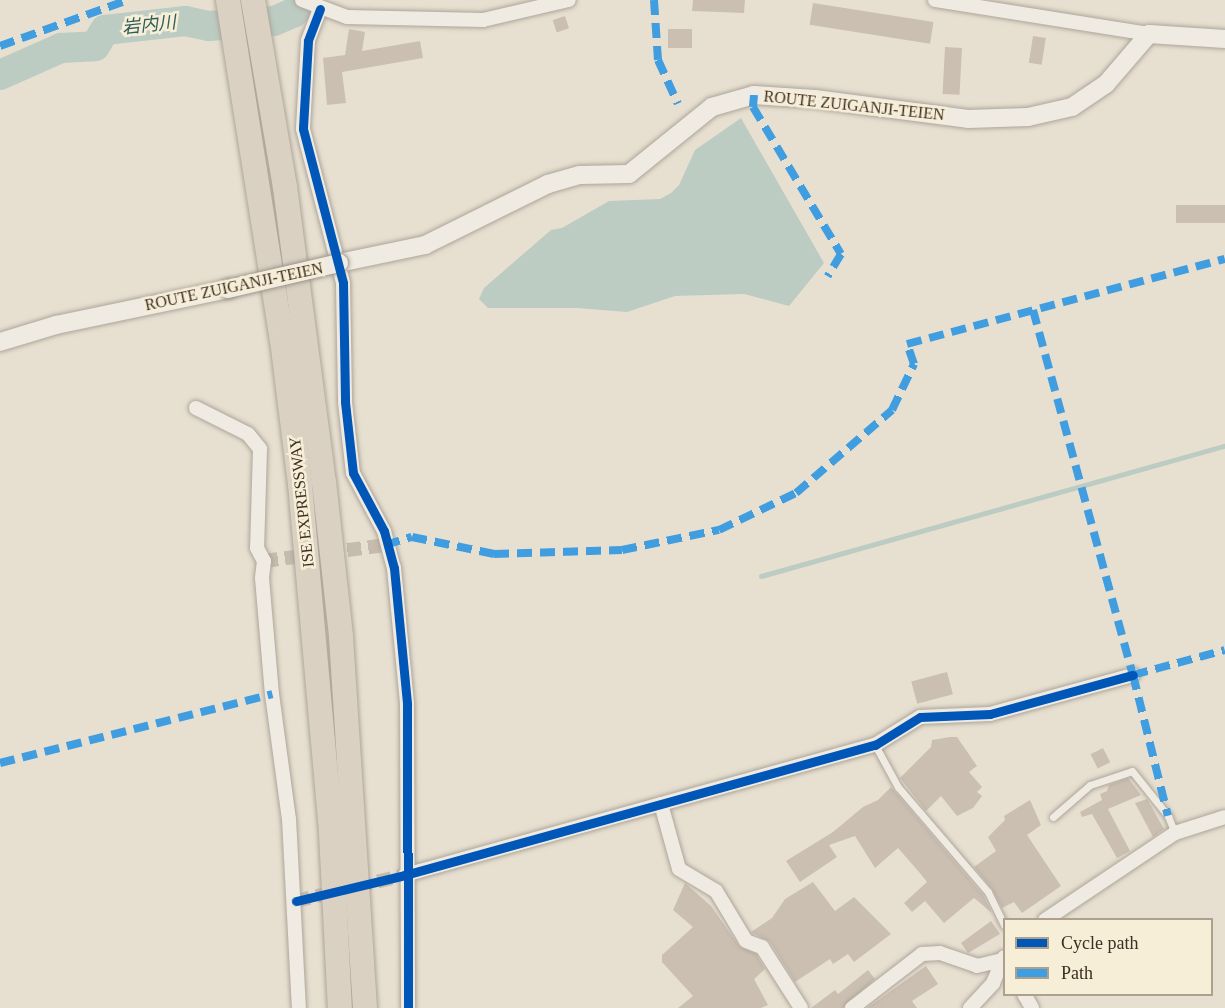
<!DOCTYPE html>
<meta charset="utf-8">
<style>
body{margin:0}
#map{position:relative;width:1225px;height:1008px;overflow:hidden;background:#e7e0d1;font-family:"Times New Roman","Noto Sans JP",serif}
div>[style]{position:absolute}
.water>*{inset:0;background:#bcccc2}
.stream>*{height:5px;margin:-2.5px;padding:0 2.5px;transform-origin:2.5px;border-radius:2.5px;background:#bcccc2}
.river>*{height:30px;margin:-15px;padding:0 15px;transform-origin:15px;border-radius:15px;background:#bcccc2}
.building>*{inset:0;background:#cbbfb2;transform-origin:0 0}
.minor-tunnel>*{height:14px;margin-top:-7px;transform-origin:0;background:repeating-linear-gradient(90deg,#c5bcae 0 14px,transparent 0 21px)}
.roads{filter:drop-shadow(0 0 2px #ada599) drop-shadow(0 0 2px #ada599)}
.service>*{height:7px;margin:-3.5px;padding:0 3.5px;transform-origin:3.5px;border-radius:3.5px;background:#efebe3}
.minor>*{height:14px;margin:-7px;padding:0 7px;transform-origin:7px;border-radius:7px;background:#efebe3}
.secondary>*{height:18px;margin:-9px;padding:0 9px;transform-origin:9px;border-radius:9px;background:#efebe3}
.motorway>*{height:24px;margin:-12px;padding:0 12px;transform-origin:12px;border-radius:12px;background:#dad1c2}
.bridges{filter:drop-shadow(0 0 2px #9c958a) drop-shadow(0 0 2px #9c958a)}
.secondary-bridge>*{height:18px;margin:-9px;padding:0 9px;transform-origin:9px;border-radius:9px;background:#efebe3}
.quiet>*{height:8px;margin-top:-4px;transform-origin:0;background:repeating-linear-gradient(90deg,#3f9de0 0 15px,transparent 0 23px)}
.cycleway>*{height:9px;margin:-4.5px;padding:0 4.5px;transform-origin:4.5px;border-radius:4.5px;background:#0057b8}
span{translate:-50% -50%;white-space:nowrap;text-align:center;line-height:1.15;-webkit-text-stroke:5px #f7eed8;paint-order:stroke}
.street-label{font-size:16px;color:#3d2e20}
.water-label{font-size:18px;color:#2f5d5a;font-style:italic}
.legend{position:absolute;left:1003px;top:918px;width:210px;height:78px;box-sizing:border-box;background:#f7eed8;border:2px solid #ada18e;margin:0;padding:8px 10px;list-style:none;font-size:18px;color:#3d2e20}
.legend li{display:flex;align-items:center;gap:12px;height:30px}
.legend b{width:30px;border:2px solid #ada18e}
</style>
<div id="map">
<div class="water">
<div style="clip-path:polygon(741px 118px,824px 263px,789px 306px,744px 294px,675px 296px,627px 312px,577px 308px,488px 308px,479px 299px,484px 288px,551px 230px,562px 228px,609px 201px,660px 199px,671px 193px,679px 185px,695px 150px)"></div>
</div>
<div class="stream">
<div style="left:761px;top:576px;width:482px;rotate:-15.7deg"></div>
</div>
<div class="river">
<div style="left:0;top:75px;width:67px;rotate:-23.9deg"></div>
<div style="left:61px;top:48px;width:34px;rotate:-3deg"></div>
<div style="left:95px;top:46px;width:19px;rotate:-58deg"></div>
<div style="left:105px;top:30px;width:81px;rotate:-6.4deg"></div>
<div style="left:185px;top:21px;width:25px;rotate:12deg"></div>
<div style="left:209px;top:26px;width:65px;rotate:-4.4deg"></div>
<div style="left:274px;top:21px;width:21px;rotate:-23deg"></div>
<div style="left:293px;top:13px;width:18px;rotate:-45deg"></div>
</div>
<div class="building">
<div style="clip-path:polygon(693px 0,745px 0,744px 13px,692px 11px)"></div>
<div style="left:813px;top:3px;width:122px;height:22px;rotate:9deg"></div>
<div style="left:565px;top:16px;width:13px;height:13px;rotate:72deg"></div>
<div style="clip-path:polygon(349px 29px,365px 32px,362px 51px,420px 41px,423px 58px,342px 72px,346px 103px,327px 105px,323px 58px,345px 55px)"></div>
<div style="left:668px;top:29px;width:24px;height:19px"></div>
<div style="left:1033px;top:36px;width:13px;height:27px;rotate:9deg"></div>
<div style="left:945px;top:47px;width:17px;height:47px;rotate:3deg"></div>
<div style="left:1225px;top:205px;width:18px;height:49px;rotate:90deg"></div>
<div style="left:947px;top:672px;width:23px;height:37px;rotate:75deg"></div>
<div style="clip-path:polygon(950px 737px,957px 737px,977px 766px,969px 772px,982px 787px,977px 792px,982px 796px,973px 808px,957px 816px,941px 796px,926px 811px,900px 778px,931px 747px,932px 740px)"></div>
<div style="left:1103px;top:748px;width:16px;height:14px;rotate:63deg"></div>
<div style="clip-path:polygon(1128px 778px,1141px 795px,1108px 809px,1130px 851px,1117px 858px,1092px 814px,1082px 817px,1080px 812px,1102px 800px,1100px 794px,1107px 791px,1109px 785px)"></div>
<div style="clip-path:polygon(891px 787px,983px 895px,992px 913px,974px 898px,944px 923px,925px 901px,912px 912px,904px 903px,927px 882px,919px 872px,898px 848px,875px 868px,855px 836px,829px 845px,837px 857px,800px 882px,786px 861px,833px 832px,863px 807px,878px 800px)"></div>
<div style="clip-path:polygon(1147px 799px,1164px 829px,1153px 837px,1135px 803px)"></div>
<div style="clip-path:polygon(1030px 800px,1041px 825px,1027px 835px,1061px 886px,1022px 913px,1014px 902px,1002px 908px,992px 889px,974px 867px,996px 851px,988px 837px,1005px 820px,1004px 816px)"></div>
<div style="clip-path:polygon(813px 882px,835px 911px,854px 897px,891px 934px,854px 962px,848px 954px,833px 964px,830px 959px,795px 982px,770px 942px,751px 932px,772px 918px,785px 899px)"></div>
<div style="clip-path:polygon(685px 883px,711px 906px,739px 946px,756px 954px,765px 969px,754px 979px,768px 1005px,761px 1008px,678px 1008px,693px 996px,662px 962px,662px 955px,693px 927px,673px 910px)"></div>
<div style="clip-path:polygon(991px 921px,1000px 934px,968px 953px,961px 943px)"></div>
<div style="clip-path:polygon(926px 966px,938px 984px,912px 1001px,917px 1008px,867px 1008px)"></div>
<div style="clip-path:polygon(868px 970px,875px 979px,843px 1008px,811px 1008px,835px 990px,838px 994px)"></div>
</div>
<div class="minor-tunnel">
<div style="left:264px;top:561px;width:122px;rotate:-7.5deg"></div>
<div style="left:296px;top:901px;width:112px;rotate:-13.4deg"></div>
</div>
<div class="roads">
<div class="service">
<div style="left:875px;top:745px;width:48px;rotate:61.3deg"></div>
<div style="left:898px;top:787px;width:138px;rotate:49.4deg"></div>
<div style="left:988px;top:892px;width:37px;rotate:64deg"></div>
<div style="left:1053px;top:817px;width:49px;rotate:-40.9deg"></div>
<div style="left:1090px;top:785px;width:44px;rotate:-18.4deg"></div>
<div style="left:1132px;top:771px;width:58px;rotate:51.3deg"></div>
<div style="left:1168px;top:816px;width:18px;rotate:68deg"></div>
</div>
<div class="minor">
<div style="left:302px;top:0;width:48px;rotate:20.7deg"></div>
<div style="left:347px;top:17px;width:136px;rotate:1.3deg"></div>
<div style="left:483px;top:20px;width:88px;rotate:-13.1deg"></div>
<div style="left:935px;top:0;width:217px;rotate:9deg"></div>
<div style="left:320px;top:9px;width:34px;rotate:111deg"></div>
<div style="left:308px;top:41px;width:88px;rotate:93.3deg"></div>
<div style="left:303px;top:129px;width:159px;rotate:75.4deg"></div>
<div style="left:343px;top:283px;width:119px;rotate:89deg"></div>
<div style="left:345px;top:402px;width:71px;rotate:83.6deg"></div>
<div style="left:353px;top:473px;width:66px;rotate:61.9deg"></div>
<div style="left:384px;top:531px;width:38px;rotate:75deg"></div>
<div style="left:394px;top:568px;width:137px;rotate:84.5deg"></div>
<div style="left:407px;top:704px;width:304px;rotate:89.8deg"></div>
<div style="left:196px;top:408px;width:58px;rotate:26.6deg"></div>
<div style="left:248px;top:434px;width:19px;rotate:51deg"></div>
<div style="left:260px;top:449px;width:99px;rotate:91.7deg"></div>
<div style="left:257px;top:548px;width:15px;rotate:62deg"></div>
<div style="left:264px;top:561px;width:17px;rotate:97deg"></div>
<div style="left:262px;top:578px;width:116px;rotate:85.1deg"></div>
<div style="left:272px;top:694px;width:126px;rotate:82.3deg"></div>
<div style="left:289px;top:819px;width:189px;rotate:87deg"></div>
<div style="left:661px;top:804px;width:67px;rotate:74.5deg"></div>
<div style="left:679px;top:869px;width:43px;rotate:30.7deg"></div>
<div style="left:716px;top:891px;width:58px;rotate:59deg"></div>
<div style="left:746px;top:941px;width:17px;rotate:21deg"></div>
<div style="left:762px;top:947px;width:72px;rotate:57.4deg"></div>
<div style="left:405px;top:875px;width:488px;rotate:-15.5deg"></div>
<div style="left:875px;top:745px;width:53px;rotate:-31.9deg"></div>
<div style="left:920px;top:717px;width:70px;rotate:-2.5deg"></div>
<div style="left:990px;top:714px;width:148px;rotate:-15.3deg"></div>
<div style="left:1045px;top:920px;width:156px;rotate:-33.8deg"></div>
<div style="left:1175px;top:833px;width:52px;rotate:-17.7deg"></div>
<div style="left:1024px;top:994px;width:16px;rotate:60deg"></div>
<div style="left:852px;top:1008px;width:88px;rotate:-37.6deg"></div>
<div style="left:922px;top:954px;width:18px;rotate:-3deg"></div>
<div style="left:940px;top:953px;width:39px;rotate:19deg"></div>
<div style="left:977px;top:966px;width:27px;rotate:-13deg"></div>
<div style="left:970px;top:1008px;width:34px;rotate:-47deg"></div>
<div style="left:993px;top:983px;width:28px;rotate:-67deg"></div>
</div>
<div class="secondary">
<div style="left:339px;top:263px;width:88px;rotate:-11.8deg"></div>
<div style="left:425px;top:245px;width:137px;rotate:-26.4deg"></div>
<div style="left:548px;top:184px;width:33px;rotate:-16deg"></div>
<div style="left:580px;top:175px;width:49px;rotate:-1.2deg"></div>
<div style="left:629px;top:174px;width:107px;rotate:-38.9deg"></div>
<div style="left:712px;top:107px;width:44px;rotate:-15.9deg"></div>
<div style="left:754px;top:95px;width:61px;rotate:3.8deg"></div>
<div style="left:815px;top:99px;width:154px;rotate:7.4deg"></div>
<div style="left:968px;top:119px;width:60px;rotate:-1.9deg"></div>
<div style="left:1028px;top:117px;width:45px;rotate:-12.8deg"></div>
<div style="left:1072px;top:107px;width:41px;rotate:-34.1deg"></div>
<div style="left:1106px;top:84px;width:66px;rotate:-49.3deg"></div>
<div style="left:1149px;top:34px;width:76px;rotate:3.8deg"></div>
<div style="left:0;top:342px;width:59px;rotate:-16.9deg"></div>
<div style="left:56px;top:325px;width:176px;rotate:-11.8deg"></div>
</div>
<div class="motorway">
<div style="left:228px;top:0;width:344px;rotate:81deg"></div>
<div style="left:282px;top:340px;width:145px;rotate:82.9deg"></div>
<div style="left:300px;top:484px;width:350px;rotate:84.9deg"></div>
<div style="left:331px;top:833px;width:175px;rotate:87.1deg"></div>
<div style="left:253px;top:0;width:190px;rotate:80.3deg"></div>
<div style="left:285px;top:187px;width:298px;rotate:82.5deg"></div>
<div style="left:324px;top:482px;width:156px;rotate:83.7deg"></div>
<div style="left:341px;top:637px;width:372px;rotate:86.3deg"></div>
</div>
</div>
<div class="bridges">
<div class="secondary-bridge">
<div style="left:228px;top:289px;width:114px;rotate:-13.2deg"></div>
</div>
</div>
<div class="quiet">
<div style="left:654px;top:0;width:60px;rotate:86.2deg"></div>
<div style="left:658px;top:60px;width:48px;rotate:65.6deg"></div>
<div style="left:0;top:46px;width:136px;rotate:-19.8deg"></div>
<div style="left:754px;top:95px;width:12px;rotate:95deg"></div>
<div style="left:753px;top:107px;width:171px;rotate:59.1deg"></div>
<div style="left:841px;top:254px;width:26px;rotate:121deg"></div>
<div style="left:1033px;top:310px;width:378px;rotate:74.7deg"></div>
<div style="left:1133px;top:675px;width:145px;rotate:76.1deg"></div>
<div style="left:385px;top:545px;width:28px;rotate:-17deg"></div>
<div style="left:412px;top:537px;width:84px;rotate:11.7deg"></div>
<div style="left:494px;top:554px;width:128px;rotate:-1.8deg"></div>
<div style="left:622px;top:550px;width:99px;rotate:-11.7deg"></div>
<div style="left:719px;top:530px;width:85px;rotate:-25.7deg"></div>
<div style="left:796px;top:493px;width:127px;rotate:-40.8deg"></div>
<div style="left:892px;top:410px;width:51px;rotate:-64.4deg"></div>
<div style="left:914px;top:364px;width:21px;rotate:-109deg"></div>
<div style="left:907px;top:344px;width:329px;rotate:-15deg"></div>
<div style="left:1133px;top:675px;width:95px;rotate:-15.2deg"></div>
<div style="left:0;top:763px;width:281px;rotate:-14.2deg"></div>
</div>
<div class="cycleway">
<div style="left:320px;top:9px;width:34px;rotate:111deg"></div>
<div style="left:308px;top:41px;width:88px;rotate:93.3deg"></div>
<div style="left:303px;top:129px;width:159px;rotate:75.4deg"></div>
<div style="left:343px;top:283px;width:119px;rotate:89deg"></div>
<div style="left:345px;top:402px;width:71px;rotate:83.6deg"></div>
<div style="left:353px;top:473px;width:66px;rotate:61.9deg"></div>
<div style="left:384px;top:531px;width:38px;rotate:75deg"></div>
<div style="left:394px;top:568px;width:137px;rotate:84.5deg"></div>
<div style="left:407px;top:704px;width:304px;rotate:89.8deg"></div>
<div style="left:296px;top:901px;width:112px;rotate:-13.4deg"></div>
<div style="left:405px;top:875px;width:488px;rotate:-15.5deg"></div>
<div style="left:875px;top:745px;width:53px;rotate:-31.9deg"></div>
<div style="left:920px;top:717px;width:70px;rotate:-2.5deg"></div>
<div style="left:990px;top:714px;width:148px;rotate:-15.3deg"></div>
</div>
<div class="street-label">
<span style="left:854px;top:106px;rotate:6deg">ROUTE ZUIGANJI-TEIEN</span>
<span style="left:234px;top:287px;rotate:-12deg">ROUTE ZUIGANJI-TEIEN</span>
<span style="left:302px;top:502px;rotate:-96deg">ISE EXPRESSWAY</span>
</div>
<div class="water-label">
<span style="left:149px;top:25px;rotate:-6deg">岩内川</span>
</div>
<ul class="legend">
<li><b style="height:8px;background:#0057b8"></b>Cycle path</li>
<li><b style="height:8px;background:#3f9de0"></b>Path</li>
</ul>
</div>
